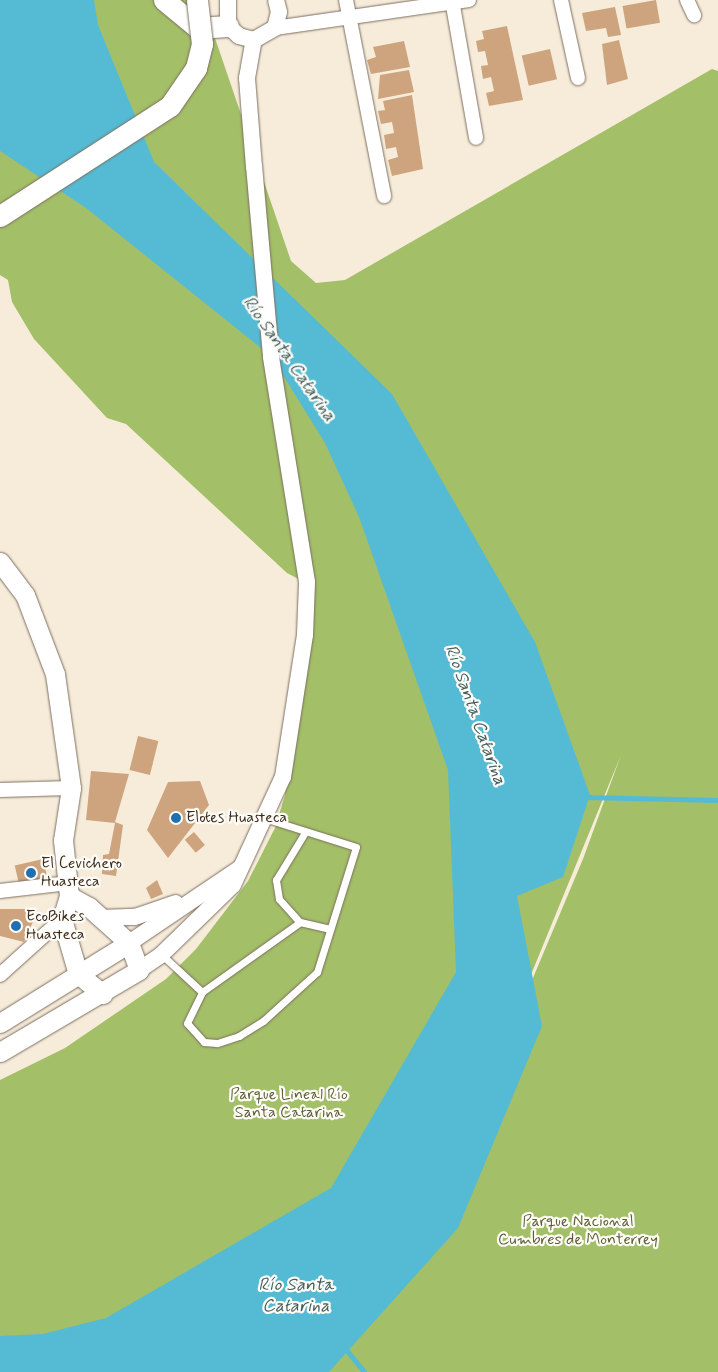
<!DOCTYPE html>
<meta charset="utf-8">
<style>
body{margin:0}
#map{position:relative;width:718px;height:1372px;overflow:hidden;background:#f7ecda;font-family:Mynerve,sans-serif}
div>[style]{position:absolute}
.green>*{inset:0;background:#a3bf67}
.water>*{inset:0;background:#55bbd4}
.stream>*{height:5px;margin:-2.5px;padding:0 2.5px;transform-origin:2.5px;border-radius:2.5px;background:#55bbd4}
.building>*{inset:0;background:#cea47e;transform-origin:0 0}
.roads{filter:drop-shadow(0 0 1px #7d6e60) drop-shadow(0 0 1px #7d6e60)}
.service>*{height:7px;margin:-3.5px;padding:0 3.5px;transform-origin:3.5px;border-radius:3.5px;background:#fff}
.minor>*{height:14px;margin:-7px;padding:0 7px;transform-origin:7px;border-radius:7px;background:#fff}
.tertiary>*{height:16px;margin:-8px;padding:0 8px;transform-origin:8px;border-radius:8px;background:#fff}
.secondary>*{height:19px;margin:-9.5px;padding:0 9.5px;transform-origin:9.5px;border-radius:9.5px;background:#fff}
.primary>*{height:21px;margin:-10.5px;padding:0 10.5px;transform-origin:10.5px;border-radius:10.5px;background:#fff}
.bridges{filter:drop-shadow(0 0 1px #7d6e60) drop-shadow(0 0 1px #7d6e60)}
.primary-bridge>*{height:21px;margin:-10.5px;padding:0 10.5px;transform-origin:10.5px;border-radius:10.5px;background:#fff}
.dots>*{width:14px;height:14px;translate:-50% -50%;box-sizing:border-box;border:2px solid #fdfcf7;border-radius:50%}
span{translate:-50% -50%;white-space:nowrap;text-align:center;line-height:1.15;-webkit-text-stroke:4.5px #fdfcf7;paint-order:stroke}
.poi-label{font-size:16px;color:#3b2a1e}
.left{translate:0 -50%;text-align:left}
.park-label{font-size:16px;color:#5f5e38}
.water-label{font-size:18px;color:#445d5e;font-style:italic}
</style>
<div id="map">
<div class="green">
<div style="clip-path:polygon(evenodd,0 0,202px 0,291px 261px,316px 283px,345px 280px,712px 69px,718px 71px,718px 1372px,0 1372px,0 1080px,65px 1048px,166px 979px,196px 949px,248px 881px,275px 828px,285px 795px,312px 586px,287px 573px,126px 424px,107px 418px,34px 339px,12px 302px,8px 280px,0 275px,0 0,621px 755px,583px 859px,461px 1149px,460px 1148px,621px 755px)"></div>
</div>
<div class="water">
<div style="clip-path:polygon(0 0,94px 0,98px 25px,154px 162px,392px 394px,535px 642px,590px 795px,563px 877px,517px 896px,542px 1026px,458px 1228px,329px 1372px,0 1372px,0 1336px,43px 1334px,106px 1318px,331px 1188px,456px 972px,448px 770px,359px 517px,325px 443px,271px 356px,86px 208px,0 151px)"></div>
</div>
<div class="stream">
<div style="left:584px;top:797px;width:134px;rotate:1.3deg"></div>
<div style="left:344px;top:1347px;width:32px;rotate:51deg"></div>
</div>
<div class="building">
<div style="left:656px;top:0;width:23px;height:34px;rotate:80deg"></div>
<div style="clip-path:polygon(615px 7px,621px 35px,608px 37px,606px 28px,586px 31px,582px 13px)"></div>
<div style="clip-path:polygon(507px 26px,523px 100px,489px 106px,486px 93px,494px 91px,491px 77px,483px 79px,481px 66px,488px 65px,485px 51px,478px 52px,476px 41px,484px 39px,482px 31px)"></div>
<div style="clip-path:polygon(619px 40px,628px 79px,607px 85px,602px 44px)"></div>
<div style="clip-path:polygon(404px 41px,410px 67px,371px 74px,367px 60px,376px 57px,373px 47px)"></div>
<div style="left:550px;top:49px;width:31px;height:29px;rotate:77deg"></div>
<div style="clip-path:polygon(409px 70px,414px 92px,378px 99px,380px 75px)"></div>
<div style="clip-path:polygon(412px 95px,423px 169px,392px 176px,388px 160px,398px 157px,396px 147px,386px 149px,384px 135px,394px 133px,392px 122px,381px 124px,378px 111px,385px 110px,383px 101px)"></div>
<div style="left:138px;top:736px;width:21px;height:35px;rotate:14deg"></div>
<div style="clip-path:polygon(91px 771px,129px 774px,115px 822px,123px 825px,116px 876px,102px 874px,103px 855px,109px 854px,115px 823px,86px 820px)"></div>
<div style="clip-path:polygon(200px 781px,209px 805px,168px 858px,147px 830px,168px 782px)"></div>
<div style="left:194px;top:832px;width:17px;height:12px;rotate:50deg"></div>
<div style="left:43px;top:859px;width:27px;height:29px;rotate:77deg"></div>
<div style="clip-path:polygon(157px 880px,163px 894px,151px 899px,146px 888px)"></div>
<div style="clip-path:polygon(0 909px,29px 909px,36px 915px,24px 942px,0 936px)"></div>
</div>
<div class="roads">
<div class="service">
<div style="left:264px;top:818px;width:96px;rotate:17.5deg"></div>
<div style="left:356px;top:847px;width:131px;rotate:107.3deg"></div>
<div style="left:317px;top:972px;width:73px;rotate:137.8deg"></div>
<div style="left:263px;top:1021px;width:28px;rotate:148deg"></div>
<div style="left:239px;top:1036px;width:23px;rotate:162deg"></div>
<div style="left:217px;top:1043px;width:13px;rotate:-176deg"></div>
<div style="left:204px;top:1042px;width:25px;rotate:-132deg"></div>
<div style="left:187px;top:1023px;width:34px;rotate:-64deg"></div>
<div style="left:202px;top:992px;width:120px;rotate:-35.5deg"></div>
<div style="left:304px;top:834px;width:54px;rotate:121.3deg"></div>
<div style="left:276px;top:880px;width:19px;rotate:81deg"></div>
<div style="left:279px;top:899px;width:31px;rotate:48deg"></div>
<div style="left:300px;top:922px;width:31px;rotate:13deg"></div>
<div style="left:162px;top:955px;width:54px;rotate:42.8deg"></div>
</div>
<div class="minor">
<div style="left:346px;top:0;width:200px;rotate:79deg"></div>
<div style="left:452px;top:0;width:140px;rotate:80.1deg"></div>
<div style="left:561px;top:0;width:80px;rotate:77.7deg"></div>
<div style="left:687px;top:0;width:17px;rotate:65deg"></div>
<div style="left:275px;top:28px;width:196px;rotate:-8.2deg"></div>
<div style="left:0;top:790px;width:71px;rotate:-1.6deg"></div>
<div style="left:0;top:891px;width:69px;rotate:-6.6deg"></div>
<div style="left:0;top:975px;width:84px;rotate:-42.1deg"></div>
</div>
<div class="tertiary">
<div style="left:228px;top:0;width:26px;rotate:90deg"></div>
<div style="left:228px;top:26px;width:15px;rotate:42deg"></div>
<div style="left:239px;top:36px;width:16px;rotate:15deg"></div>
<div style="left:254px;top:40px;width:24px;rotate:-30deg"></div>
<div style="left:275px;top:28px;width:16px;rotate:-76deg"></div>
<div style="left:279px;top:12px;width:12px;rotate:-104deg"></div>
<div style="left:100px;top:918px;width:35px;rotate:-2deg"></div>
<div style="left:135px;top:917px;width:43px;rotate:-18.9deg"></div>
<div style="left:129px;top:943px;width:134px;rotate:-34deg"></div>
<div style="left:139px;top:970px;width:27px;rotate:-34deg"></div>
<div style="left:161px;top:955px;width:100px;rotate:-44.2deg"></div>
<div style="left:233px;top:885px;width:119px;rotate:-65.2deg"></div>
<div style="left:283px;top:777px;width:144px;rotate:-81.2deg"></div>
<div style="left:305px;top:635px;width:53px;rotate:-87.8deg"></div>
<div style="left:307px;top:582px;width:229px;rotate:-99.1deg"></div>
<div style="left:271px;top:356px;width:190px;rotate:-95.1deg"></div>
<div style="left:254px;top:167px;width:89px;rotate:-94.5deg"></div>
<div style="left:247px;top:78px;width:39px;rotate:-80deg"></div>
</div>
<div class="secondary">
<div style="left:0;top:562px;width:41px;rotate:52.9deg"></div>
<div style="left:25px;top:595px;width:85px;rotate:69.2deg"></div>
<div style="left:55px;top:674px;width:115px;rotate:82deg"></div>
<div style="left:71px;top:788px;width:53px;rotate:98.7deg"></div>
<div style="left:63px;top:840px;width:56px;rotate:83.9deg"></div>
<div style="left:69px;top:896px;width:24px;rotate:107deg"></div>
<div style="left:62px;top:919px;width:57px;rotate:73.8deg"></div>
<div style="left:78px;top:974px;width:32px;rotate:39deg"></div>
<div style="left:0;top:1023px;width:152px;rotate:-31.8deg"></div>
<div style="left:0;top:1052px;width:161px;rotate:-30.5deg"></div>
<div style="left:139px;top:970px;width:29px;rotate:-110deg"></div>
<div style="left:129px;top:943px;width:54px;rotate:-138deg"></div>
<div style="left:89px;top:907px;width:23px;rotate:-151deg"></div>
</div>
<div class="primary">
<div style="left:164px;top:0;width:44px;rotate:39.5deg"></div>
<div style="left:198px;top:28px;width:30px;rotate:-4deg"></div>
</div>
</div>
<div class="bridges">
<div class="primary-bridge">
<div style="left:0;top:216px;width:202px;rotate:-32.9deg"></div>
<div style="left:170px;top:106px;width:46px;rotate:-55.6deg"></div>
<div style="left:196px;top:68px;width:25px;rotate:-76deg"></div>
<div style="left:202px;top:44px;width:44px;rotate:-96.5deg"></div>
</div>
</div>
<div class="dots">
<div style="left:176px;top:818px;background:#1f6fb2"></div>
<div style="left:31px;top:873px;background:#1f6fb2"></div>
<div style="left:16px;top:926px;background:#1f6fb2"></div>
</div>
<div class="poi-label">
<span class="left" style="left:186px;top:818px">Elotes Huasteca</span>
<span class="left" style="left:41px;top:873px">El Cevichero<br>Huasteca</span>
<span class="left" style="left:26px;top:926px">EcoBikes<br>Huasteca</span>
</div>
<div class="park-label">
<span style="left:289px;top:1104px">Parque Lineal Río<br>Santa Catarina</span>
<span style="left:578px;top:1231px">Parque Nacional<br>Cumbres de Monterrey</span>
</div>
<div class="water-label">
<span style="left:289px;top:359px;rotate:55deg">Río Santa Catarina</span>
<span style="left:475px;top:715px;rotate:70deg">Río Santa Catarina</span>
<span style="left:296px;top:1296px">Río Santa<br>Catarina</span>
</div>
</div>
